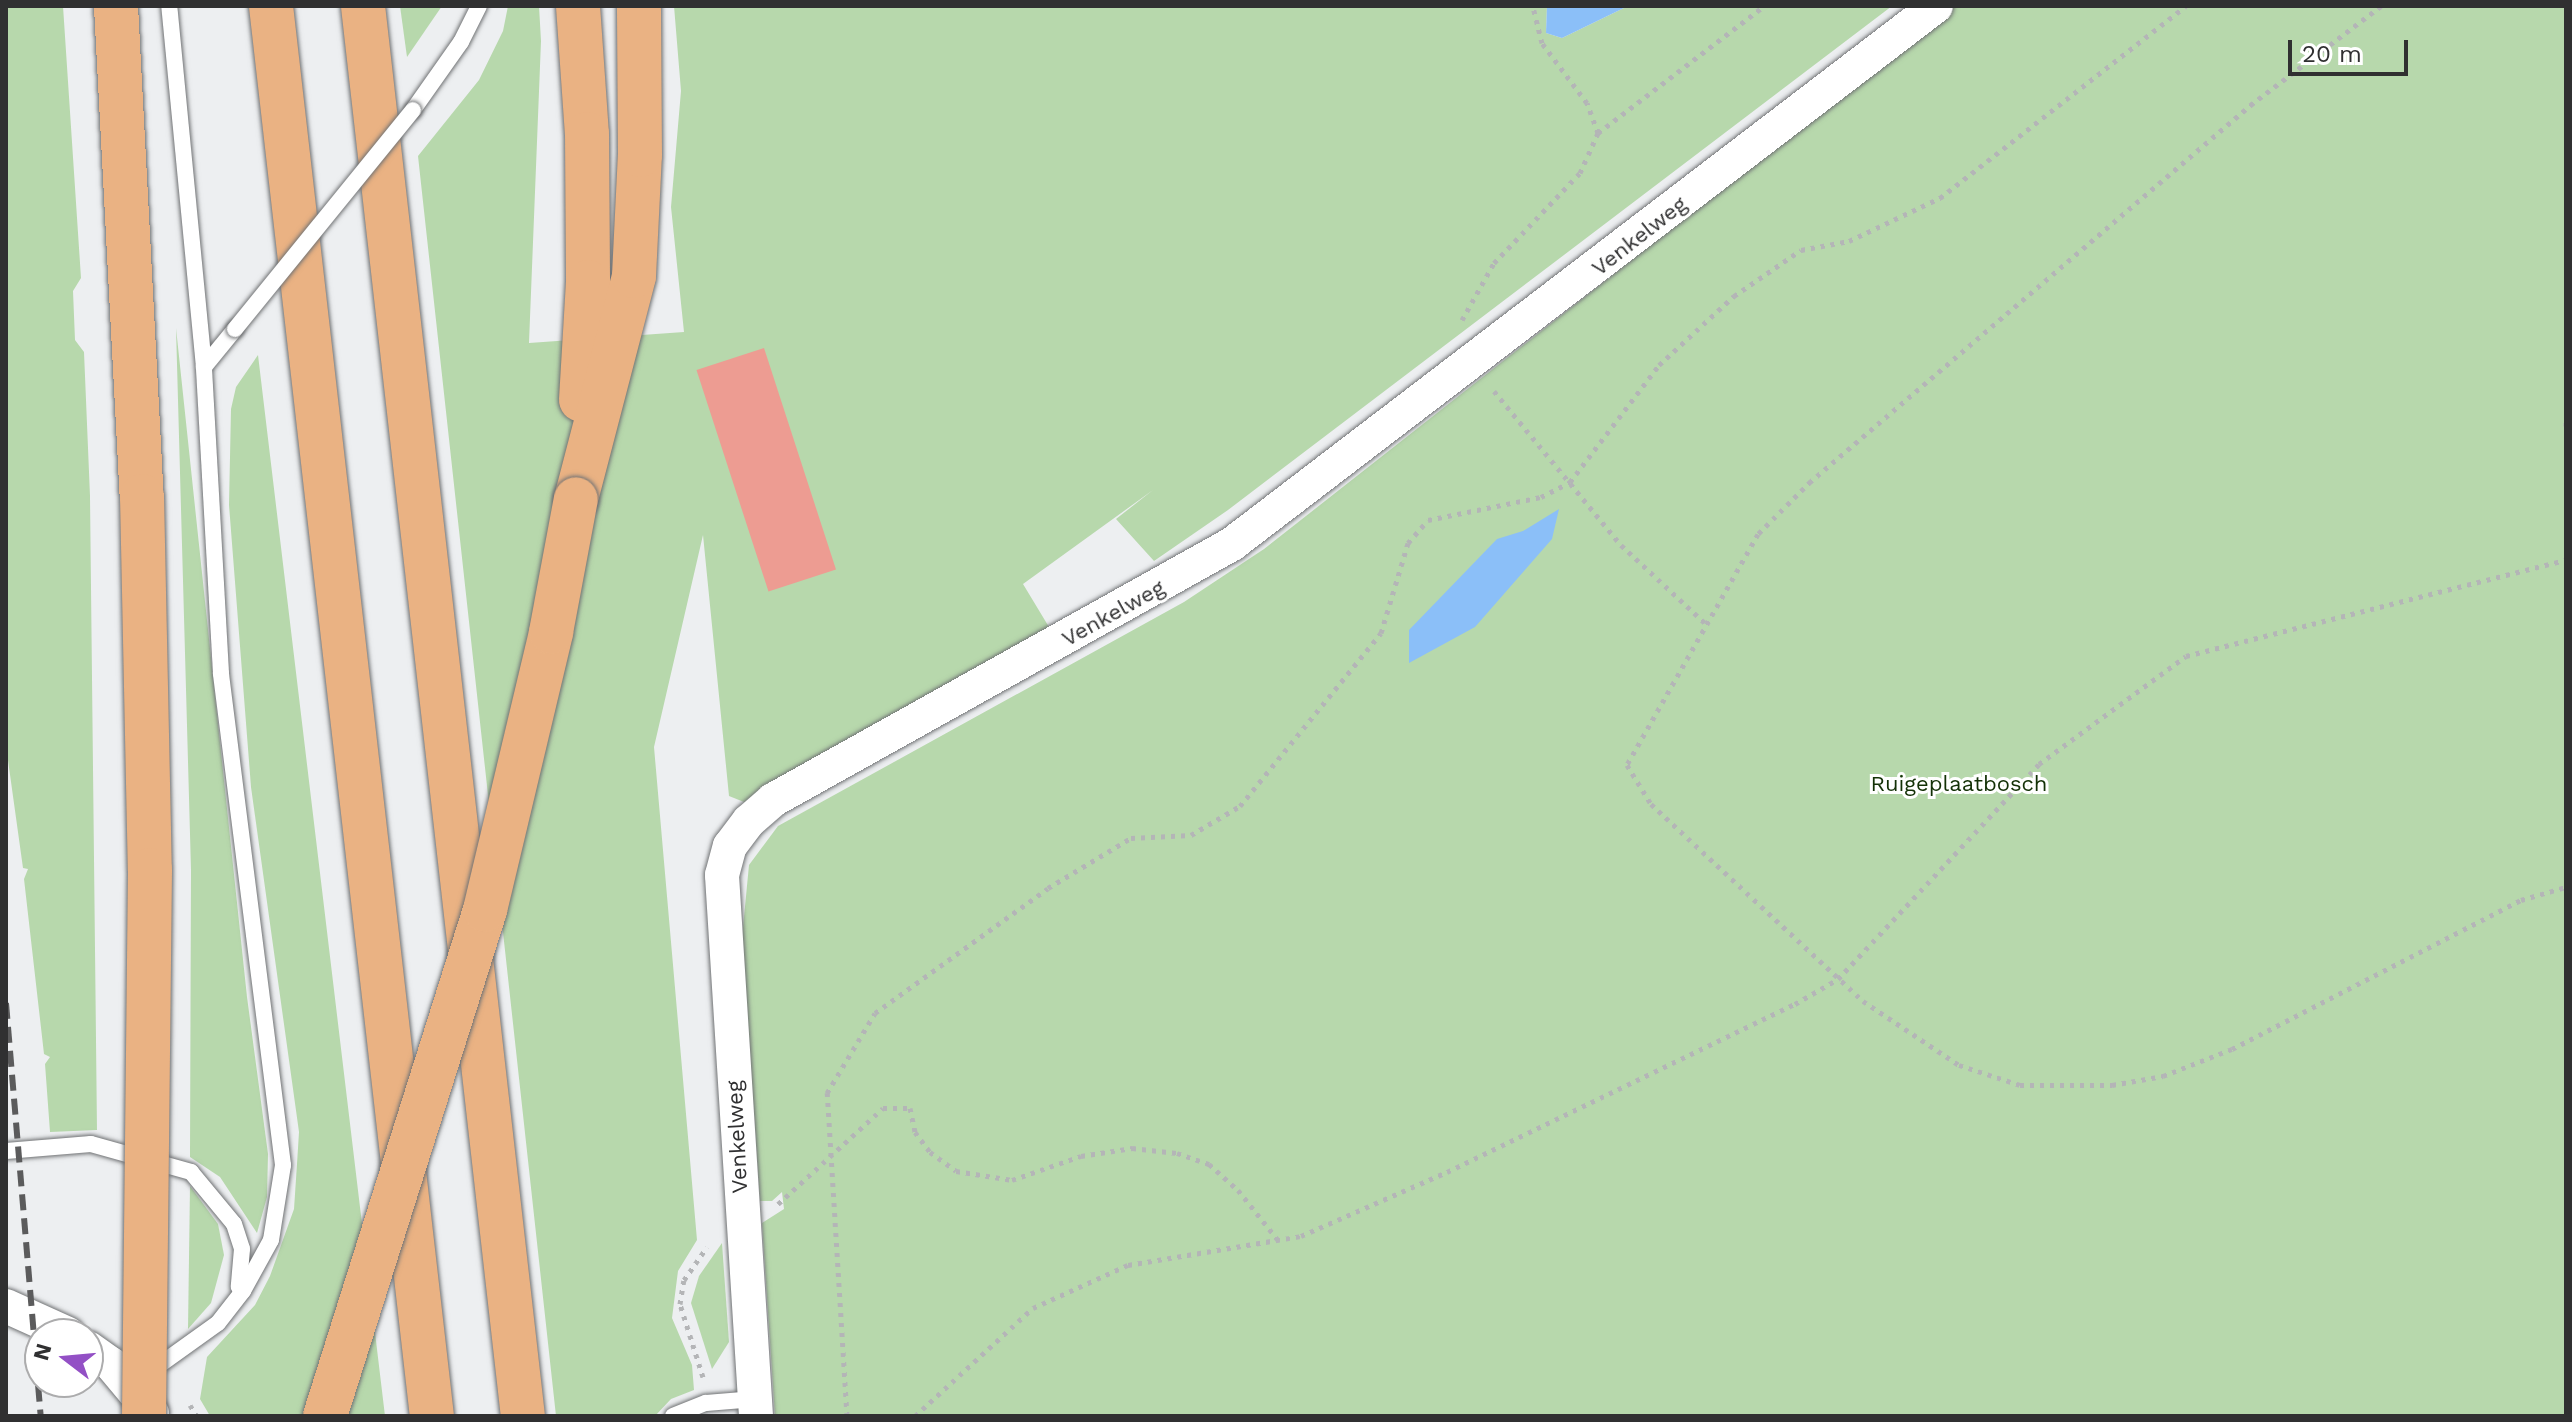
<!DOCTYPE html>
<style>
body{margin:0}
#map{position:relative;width:2572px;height:1422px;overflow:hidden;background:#edeff1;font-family:"Work Sans",sans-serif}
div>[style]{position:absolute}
.green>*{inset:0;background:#b7d8ac}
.water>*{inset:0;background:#8bbff8}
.building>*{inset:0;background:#ed9c92;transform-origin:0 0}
.path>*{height:5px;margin-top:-2.5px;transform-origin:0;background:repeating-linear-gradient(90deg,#b4b5b7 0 4px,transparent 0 10px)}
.roads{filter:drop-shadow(0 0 2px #707274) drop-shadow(0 0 2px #707274)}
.service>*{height:16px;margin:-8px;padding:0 8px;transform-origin:8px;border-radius:8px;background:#fff}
.minor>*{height:34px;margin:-17px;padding:0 17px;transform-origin:17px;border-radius:17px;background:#fff}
.motorway>*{height:44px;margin:-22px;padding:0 22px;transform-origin:22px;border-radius:22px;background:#eab283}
.rail>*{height:6px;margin-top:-3px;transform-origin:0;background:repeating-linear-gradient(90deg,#5b5b5c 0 16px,transparent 0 24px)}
.bridges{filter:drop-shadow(0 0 2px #707274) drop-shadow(0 0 2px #707274)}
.service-bridge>*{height:16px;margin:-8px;padding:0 8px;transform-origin:8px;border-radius:8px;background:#fff}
.motorway-bridge>*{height:44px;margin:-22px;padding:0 22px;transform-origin:22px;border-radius:22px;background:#eab283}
span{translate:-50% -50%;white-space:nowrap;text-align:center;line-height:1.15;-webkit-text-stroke:6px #fff;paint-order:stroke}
.street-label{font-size:22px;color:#303031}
.park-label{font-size:22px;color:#133106}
.frame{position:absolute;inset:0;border:8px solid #303031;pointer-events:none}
.north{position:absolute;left:24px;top:1318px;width:80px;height:80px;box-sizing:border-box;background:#fff;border:2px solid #acacad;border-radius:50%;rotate:286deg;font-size:22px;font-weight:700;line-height:32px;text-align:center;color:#303031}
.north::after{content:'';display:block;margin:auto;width:28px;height:36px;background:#9350c5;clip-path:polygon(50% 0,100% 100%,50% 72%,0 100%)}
.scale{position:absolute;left:2288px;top:40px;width:120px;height:36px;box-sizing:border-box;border:4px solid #303031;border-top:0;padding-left:10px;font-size:24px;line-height:28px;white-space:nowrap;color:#303031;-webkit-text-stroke:6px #fff;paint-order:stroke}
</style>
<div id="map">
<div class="green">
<div style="clip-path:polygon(6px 6px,63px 6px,81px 278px,73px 291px,75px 340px,84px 352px,90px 496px,97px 1130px,50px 1132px,45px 1064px,50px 1057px,44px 1054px,24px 879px,28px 869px,23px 868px,6px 746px)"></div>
<div style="clip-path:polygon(400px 6px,442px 6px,407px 57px)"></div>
<div style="clip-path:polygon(508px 6px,539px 6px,541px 41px,529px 343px,684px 332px,671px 207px,681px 91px,674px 6px,1547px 6px,1546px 33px,1562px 38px,1628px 6px,1892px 6px,1228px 510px,1154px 561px,1116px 519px,1153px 490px,1023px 584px,1052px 632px,749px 804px,729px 796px,703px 535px,654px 747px,697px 1240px,678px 1271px,672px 1318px,692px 1365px,694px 1390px,671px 1399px,655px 1416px,556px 1416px,418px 156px,479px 80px,503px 31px)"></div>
<div style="clip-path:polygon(1955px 6px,2566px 6px,2566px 1416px,775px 1416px,762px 1223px,784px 1209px,782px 1192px,772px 1201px,760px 1201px,742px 938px,749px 865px,778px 826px,1184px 602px,1264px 549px)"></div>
<div style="clip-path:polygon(176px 328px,247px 997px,268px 1154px,267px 1197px,257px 1233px,220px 1177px,190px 1157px,191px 870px)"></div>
<div style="clip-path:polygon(258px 355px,385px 1416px,210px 1416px,200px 1399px,207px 1357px,255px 1305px,270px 1276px,294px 1209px,297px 1164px,299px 1132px,251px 787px,229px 505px,231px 409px,236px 387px)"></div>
<div style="clip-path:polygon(190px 1186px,218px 1224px,224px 1255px,211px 1303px,188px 1329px)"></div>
<div style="clip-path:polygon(722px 1243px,729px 1342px,712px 1369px,691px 1303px,699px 1276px)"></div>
</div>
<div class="water">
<div style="clip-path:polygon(1547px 6px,1628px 6px,1562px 38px,1546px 33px)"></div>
<div style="clip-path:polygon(1559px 509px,1552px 539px,1475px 627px,1409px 663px,1409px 630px,1497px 539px,1523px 531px)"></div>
</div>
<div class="building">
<div style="left:764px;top:348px;width:233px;height:71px;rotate:72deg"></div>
</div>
<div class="path">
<div style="left:2381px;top:6px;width:161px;rotate:142.8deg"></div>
<div style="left:2253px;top:103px;width:582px;rotate:139.46deg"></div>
<div style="left:1811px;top:481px;width:75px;rotate:135deg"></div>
<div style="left:1758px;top:534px;width:266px;rotate:119.6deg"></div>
<div style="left:1627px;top:765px;width:46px;rotate:58.4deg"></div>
<div style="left:1651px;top:804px;width:289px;rotate:42.9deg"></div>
<div style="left:1863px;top:1001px;width:115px;rotate:33.7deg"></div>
<div style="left:1959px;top:1065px;width:64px;rotate:18.2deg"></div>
<div style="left:2020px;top:1085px;width:92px"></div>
<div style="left:2112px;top:1085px;width:52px;rotate:-10deg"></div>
<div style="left:2163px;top:1076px;width:74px;rotate:-21.4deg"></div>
<div style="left:2232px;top:1049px;width:325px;rotate:-27.3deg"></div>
<div style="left:2521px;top:900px;width:47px;rotate:-16.1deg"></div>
<div style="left:1598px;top:133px;width:209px;rotate:-37.4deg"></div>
<div style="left:1462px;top:320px;width:65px;rotate:-60.7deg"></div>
<div style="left:1494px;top:263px;width:124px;rotate:-46.3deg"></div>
<div style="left:1580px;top:173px;width:44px;rotate:-65.8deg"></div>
<div style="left:1598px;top:133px;width:32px;rotate:-110deg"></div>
<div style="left:1587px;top:103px;width:75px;rotate:-126.9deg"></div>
<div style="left:1542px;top:43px;width:38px;rotate:-104deg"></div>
<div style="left:1494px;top:391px;width:200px;rotate:50.5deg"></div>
<div style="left:1621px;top:545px;width:115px;rotate:42.9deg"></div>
<div style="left:2566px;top:422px;width:4px;rotate:90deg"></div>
<div style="left:778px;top:1204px;width:142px;rotate:-42.4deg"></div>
<div style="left:883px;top:1108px;width:27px"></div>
<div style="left:910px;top:1108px;width:25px;rotate:78deg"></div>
<div style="left:915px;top:1132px;width:25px;rotate:53deg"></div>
<div style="left:930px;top:1152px;width:32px;rotate:36deg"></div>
<div style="left:956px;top:1171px;width:57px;rotate:9.1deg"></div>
<div style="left:1012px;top:1180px;width:73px;rotate:-19.2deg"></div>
<div style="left:1081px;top:1156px;width:52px;rotate:-8.9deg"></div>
<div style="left:1132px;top:1148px;width:45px;rotate:6.3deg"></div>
<div style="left:1177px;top:1153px;width:34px;rotate:19deg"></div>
<div style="left:1209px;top:1164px;width:39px;rotate:42deg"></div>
<div style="left:1238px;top:1190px;width:64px;rotate:51.3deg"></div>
<div style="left:703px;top:1377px;width:77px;rotate:-107.5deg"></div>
<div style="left:680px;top:1304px;width:24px;rotate:-81deg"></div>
<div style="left:684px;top:1280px;width:40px;rotate:-55.1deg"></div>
<div style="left:190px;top:1405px;width:13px;rotate:58deg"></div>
<div style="left:847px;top:1416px;width:324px;rotate:-93.5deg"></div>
<div style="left:827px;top:1093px;width:93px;rotate:-59deg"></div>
<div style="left:875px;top:1013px;width:213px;rotate:-35.8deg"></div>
<div style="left:1048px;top:888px;width:97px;rotate:-31.1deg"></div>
<div style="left:1131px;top:838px;width:60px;rotate:-2.9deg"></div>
<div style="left:1191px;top:835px;width:57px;rotate:-30.6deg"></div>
<div style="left:1240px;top:806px;width:223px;rotate:-50.8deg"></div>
<div style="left:1381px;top:633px;width:94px;rotate:-73.3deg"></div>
<div style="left:1408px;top:543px;width:30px;rotate:-49deg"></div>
<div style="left:1428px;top:520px;width:115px;rotate:-11.5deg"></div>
<div style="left:1541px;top:497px;width:33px;rotate:-27deg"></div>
<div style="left:1570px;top:482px;width:147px;rotate:-52.7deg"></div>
<div style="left:1659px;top:365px;width:102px;rotate:-42.6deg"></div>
<div style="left:1734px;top:296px;width:81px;rotate:-34.5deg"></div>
<div style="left:1801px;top:250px;width:49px;rotate:-10.6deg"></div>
<div style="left:1849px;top:241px;width:101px;rotate:-25.3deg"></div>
<div style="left:1940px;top:198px;width:312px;rotate:-38deg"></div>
<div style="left:915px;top:1416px;width:160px;rotate:-42.5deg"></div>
<div style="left:1033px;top:1308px;width:104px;rotate:-24.4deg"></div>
<div style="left:1128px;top:1265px;width:175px;rotate:-9.5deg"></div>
<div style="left:1301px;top:1236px;width:159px;rotate:-23.7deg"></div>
<div style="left:1447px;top:1172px;width:386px;rotate:-25.8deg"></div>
<div style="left:1795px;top:1004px;width:50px;rotate:-30.2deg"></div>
<div style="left:1838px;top:979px;width:294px;rotate:-46.9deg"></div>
<div style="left:2039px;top:764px;width:182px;rotate:-36.3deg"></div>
<div style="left:2186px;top:656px;width:392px;rotate:-14.2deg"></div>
</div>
<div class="roads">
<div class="service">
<div style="left:413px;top:110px;width:83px;rotate:-54.8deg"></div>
<div style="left:461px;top:42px;width:40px;rotate:-63.4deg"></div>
<div style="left:204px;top:367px;width:49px;rotate:-50.8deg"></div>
<div style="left:6px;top:1151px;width:85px;rotate:-4.7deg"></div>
<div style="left:91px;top:1144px;width:104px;rotate:15.6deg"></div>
<div style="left:191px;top:1172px;width:67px;rotate:50.4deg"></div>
<div style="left:234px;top:1224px;width:26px;rotate:72deg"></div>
<div style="left:242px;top:1249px;width:38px;rotate:95deg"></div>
<div style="left:151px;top:1371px;width:82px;rotate:-35.6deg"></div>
<div style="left:218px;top:1323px;width:41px;rotate:-52deg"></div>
<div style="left:243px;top:1291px;width:58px;rotate:-61.2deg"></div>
<div style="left:271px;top:1240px;width:76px;rotate:-80.9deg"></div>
<div style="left:283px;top:1165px;width:496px;rotate:-97.2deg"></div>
<div style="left:221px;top:673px;width:306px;rotate:-93.2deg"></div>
<div style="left:204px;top:367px;width:363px;rotate:-95.5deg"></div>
<div style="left:673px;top:1416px;width:35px;rotate:-22deg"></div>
<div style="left:706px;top:1403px;width:49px;rotate:-4.7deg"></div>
</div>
<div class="minor">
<div style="left:6px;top:1306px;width:68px;rotate:24.3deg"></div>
<div style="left:88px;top:1348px;width:28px;rotate:35deg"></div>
<div style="left:111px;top:1364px;width:64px;rotate:50.1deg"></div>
<div style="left:756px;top:1416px;width:542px;rotate:-93.6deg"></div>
<div style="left:722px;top:875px;width:30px;rotate:-75deg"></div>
<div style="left:730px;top:846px;width:31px;rotate:-53deg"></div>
<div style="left:749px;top:821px;width:32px;rotate:-41deg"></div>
<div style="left:773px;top:800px;width:526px;rotate:-29.15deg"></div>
<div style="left:1232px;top:544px;width:886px;rotate:-37.39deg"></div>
</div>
<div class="motorway">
<div style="left:271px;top:6px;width:1419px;rotate:83.49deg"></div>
<div style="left:363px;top:6px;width:1419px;rotate:83.53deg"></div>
<div style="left:578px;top:6px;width:128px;rotate:86deg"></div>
<div style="left:587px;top:134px;width:148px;rotate:89.6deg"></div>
<div style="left:588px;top:282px;width:118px;rotate:93.4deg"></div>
<div style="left:576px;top:499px;width:230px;rotate:-75.4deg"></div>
<div style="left:634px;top:276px;width:121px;rotate:-87.2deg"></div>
<div style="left:640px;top:155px;width:149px;rotate:-90.4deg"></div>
</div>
</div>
<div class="rail">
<div style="left:6px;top:1003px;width:414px;rotate:85.2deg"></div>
</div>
<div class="bridges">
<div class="service-bridge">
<div style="left:235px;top:329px;width:282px;rotate:-50.9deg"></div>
</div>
<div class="motorway-bridge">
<div style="left:116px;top:6px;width:491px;rotate:87deg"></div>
<div style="left:142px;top:496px;width:374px;rotate:88.8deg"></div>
<div style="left:150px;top:870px;width:546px;rotate:90.63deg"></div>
<div style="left:325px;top:1416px;width:531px;rotate:-72.45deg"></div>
<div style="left:485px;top:910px;width:286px;rotate:-76.6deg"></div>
<div style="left:551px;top:632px;width:135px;rotate:-79.4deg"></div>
</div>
</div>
<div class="street-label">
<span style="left:1639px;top:236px;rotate:-38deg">Venkelweg</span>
<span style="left:1113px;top:613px;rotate:-29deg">Venkelweg</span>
<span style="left:737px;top:1137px;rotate:-93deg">Venkelweg</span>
</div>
<div class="park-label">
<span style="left:1959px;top:784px">Ruigeplaatbosch</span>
</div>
<div class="frame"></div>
<div class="north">N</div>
<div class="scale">20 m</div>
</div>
